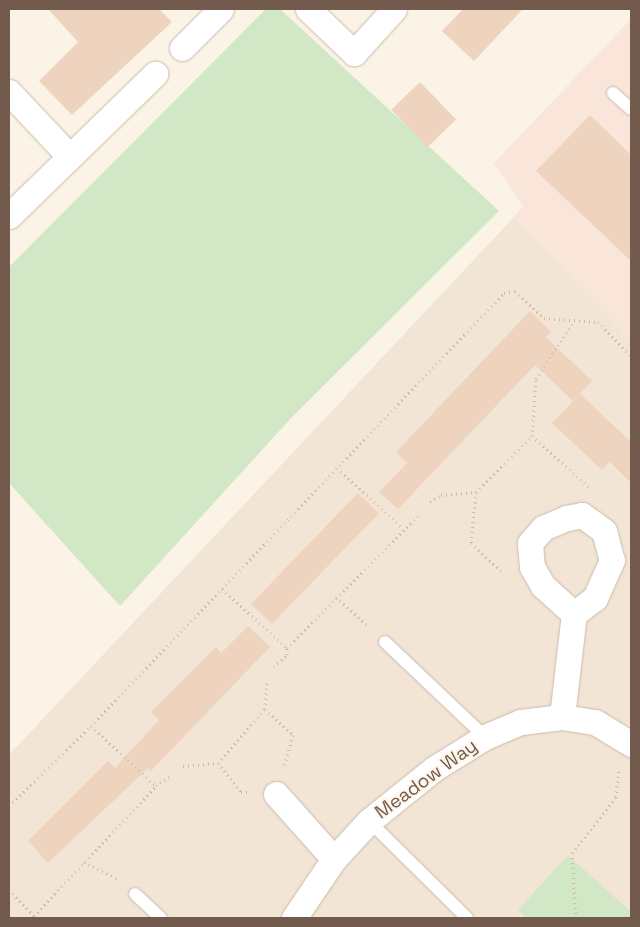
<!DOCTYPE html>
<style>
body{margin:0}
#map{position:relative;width:640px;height:927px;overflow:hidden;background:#faf3e6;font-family:"Space Grotesk",sans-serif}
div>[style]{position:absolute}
.residential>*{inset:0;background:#f2e5d5}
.commercial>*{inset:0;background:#fae5da}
.green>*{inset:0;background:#d1e7c5}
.building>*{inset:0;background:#eed4bf;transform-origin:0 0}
.path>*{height:3px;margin-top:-1.5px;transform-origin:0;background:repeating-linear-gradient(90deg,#d3b7a3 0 1px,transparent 0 5px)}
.roads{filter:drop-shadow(0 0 1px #cbbbad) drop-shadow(0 0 1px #cbbbad)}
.service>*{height:12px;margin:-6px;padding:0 6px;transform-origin:6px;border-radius:6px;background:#fff}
.minor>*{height:25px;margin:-12.5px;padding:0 12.5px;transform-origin:12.5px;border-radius:12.5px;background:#fff}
span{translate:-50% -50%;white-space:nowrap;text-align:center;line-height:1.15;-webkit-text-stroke:4px #fef7ec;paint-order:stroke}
.street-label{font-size:19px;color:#725b4d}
.frame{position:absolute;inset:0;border:10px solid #725b4d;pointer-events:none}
</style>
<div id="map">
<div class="residential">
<div style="clip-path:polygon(514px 217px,631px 340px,631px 918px,9px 918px,9px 755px)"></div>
</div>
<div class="commercial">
<div style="clip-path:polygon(631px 19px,631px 340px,514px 217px,523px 206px,494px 163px)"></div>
</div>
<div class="green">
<div style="clip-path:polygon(266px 9px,280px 9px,499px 211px,292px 417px,120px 606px,9px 483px,9px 267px)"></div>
<div style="clip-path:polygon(568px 855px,631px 912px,631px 918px,526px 918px,518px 910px)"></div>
</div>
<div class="building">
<div style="clip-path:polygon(48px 9px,159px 9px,172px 22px,72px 115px,39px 81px,78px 42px)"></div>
<div style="clip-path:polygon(463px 9px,523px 9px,474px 61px,442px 31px)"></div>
<div style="left:420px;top:82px;width:52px;height:40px;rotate:46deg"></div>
<div style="clip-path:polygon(590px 115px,631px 155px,631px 261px,536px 171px)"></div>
<div style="clip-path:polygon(530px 311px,551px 332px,546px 337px,592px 381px,573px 401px,535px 365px,398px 509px,379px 492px,407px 463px,396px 452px)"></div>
<div style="clip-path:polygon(580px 394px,631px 442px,631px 483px,610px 462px,602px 470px,552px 423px)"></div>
<div style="left:358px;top:493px;width:29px;height:154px;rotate:44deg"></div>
<div style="clip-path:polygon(248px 626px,270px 647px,151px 771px,148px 768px,48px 863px,28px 841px,108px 761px,115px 768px,159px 720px,151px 712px,216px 647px,221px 653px)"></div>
</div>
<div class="path">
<div style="left:532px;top:436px;width:76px;rotate:41.8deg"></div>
<div style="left:337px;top:468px;width:89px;rotate:42.3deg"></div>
<div style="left:476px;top:492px;width:51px;rotate:95.6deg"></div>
<div style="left:471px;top:543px;width:45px;rotate:43.2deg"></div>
<div style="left:430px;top:502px;width:13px;rotate:-32deg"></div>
<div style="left:441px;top:495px;width:35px;rotate:-5deg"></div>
<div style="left:476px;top:492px;width:79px;rotate:-45deg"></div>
<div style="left:532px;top:436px;width:57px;rotate:-86deg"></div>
<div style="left:536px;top:379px;width:69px;rotate:-56.8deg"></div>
<div style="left:222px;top:589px;width:88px;rotate:42.2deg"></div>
<div style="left:336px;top:597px;width:45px;rotate:42.3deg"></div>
<div style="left:274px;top:667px;width:18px;rotate:-43deg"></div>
<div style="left:287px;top:655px;width:7px;rotate:-90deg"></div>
<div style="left:287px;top:648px;width:186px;rotate:-45.2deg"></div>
<div style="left:265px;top:709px;width:38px;rotate:43deg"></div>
<div style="left:293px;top:735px;width:35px;rotate:106deg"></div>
<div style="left:91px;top:726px;width:88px;rotate:42.7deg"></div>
<div style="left:218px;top:763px;width:37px;rotate:52deg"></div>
<div style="left:241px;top:792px;width:7px"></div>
<div style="left:183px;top:766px;width:35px;rotate:-5deg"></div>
<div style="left:218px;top:763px;width:72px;rotate:-49deg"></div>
<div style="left:265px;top:709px;width:29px;rotate:-86deg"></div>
<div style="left:9px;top:806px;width:115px;rotate:-44.3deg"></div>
<div style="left:91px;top:726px;width:598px;rotate:-46.35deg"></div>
<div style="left:504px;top:293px;width:11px;rotate:-10deg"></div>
<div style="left:515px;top:291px;width:40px;rotate:43deg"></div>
<div style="left:544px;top:318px;width:54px;rotate:4.2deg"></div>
<div style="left:598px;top:322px;width:47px;rotate:45.9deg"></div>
<div style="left:84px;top:862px;width:39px;rotate:27deg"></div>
<div style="left:9px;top:890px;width:36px;rotate:46deg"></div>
<div style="left:36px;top:918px;width:3px;rotate:-135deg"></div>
<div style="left:34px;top:916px;width:178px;rotate:-46.8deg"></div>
<div style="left:156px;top:786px;width:18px;rotate:-34deg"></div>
<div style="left:576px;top:918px;width:65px;rotate:-93.5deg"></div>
<div style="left:572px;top:853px;width:71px;rotate:-51.8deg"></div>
<div style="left:616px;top:797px;width:28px;rotate:-84deg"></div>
</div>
<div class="roads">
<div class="service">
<div style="left:613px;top:93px;width:24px;rotate:42deg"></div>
<div style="left:385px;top:642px;width:138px;rotate:43.5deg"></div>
<div style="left:369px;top:821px;width:138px;rotate:44.7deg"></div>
<div style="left:135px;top:894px;width:35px;rotate:43deg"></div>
</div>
<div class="minor">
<div style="left:308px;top:9px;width:64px;rotate:43.7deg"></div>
<div style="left:354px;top:53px;width:59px;rotate:-47.7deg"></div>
<div style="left:182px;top:48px;width:55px;rotate:-45deg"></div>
<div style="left:9px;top:92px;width:88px;rotate:46.8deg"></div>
<div style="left:9px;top:216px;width:204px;rotate:-44.2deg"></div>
<div style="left:562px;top:717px;width:104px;rotate:-83.4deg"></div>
<div style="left:574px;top:614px;width:42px;rotate:-137.9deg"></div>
<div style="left:543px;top:586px;width:22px;rotate:-120deg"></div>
<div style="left:532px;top:567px;width:24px;rotate:-95deg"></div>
<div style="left:530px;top:543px;width:20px;rotate:-49deg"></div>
<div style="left:543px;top:528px;width:26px;rotate:-23deg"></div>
<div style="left:567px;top:518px;width:15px;rotate:-11deg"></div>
<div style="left:582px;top:515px;width:27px;rotate:36deg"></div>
<div style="left:604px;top:531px;width:30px;rotate:75deg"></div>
<div style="left:612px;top:560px;width:42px;rotate:114.1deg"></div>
<div style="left:595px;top:598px;width:26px;rotate:143deg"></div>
<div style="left:276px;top:794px;width:87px;rotate:48.3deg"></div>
<div style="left:294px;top:918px;width:71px;rotate:-55.9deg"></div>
<div style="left:334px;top:859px;width:52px;rotate:-47.4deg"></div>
<div style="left:369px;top:821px;width:85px;rotate:-38.8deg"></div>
<div style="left:435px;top:768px;width:59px;rotate:-31.8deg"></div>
<div style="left:485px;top:737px;width:39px;rotate:-23deg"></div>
<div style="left:521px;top:722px;width:41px;rotate:-7deg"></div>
<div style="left:562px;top:717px;width:33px;rotate:9deg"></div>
<div style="left:595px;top:722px;width:42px;rotate:31.4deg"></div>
</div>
</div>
<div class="street-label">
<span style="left:426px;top:779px;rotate:-36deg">Meadow Way</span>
</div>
<div class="frame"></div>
</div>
